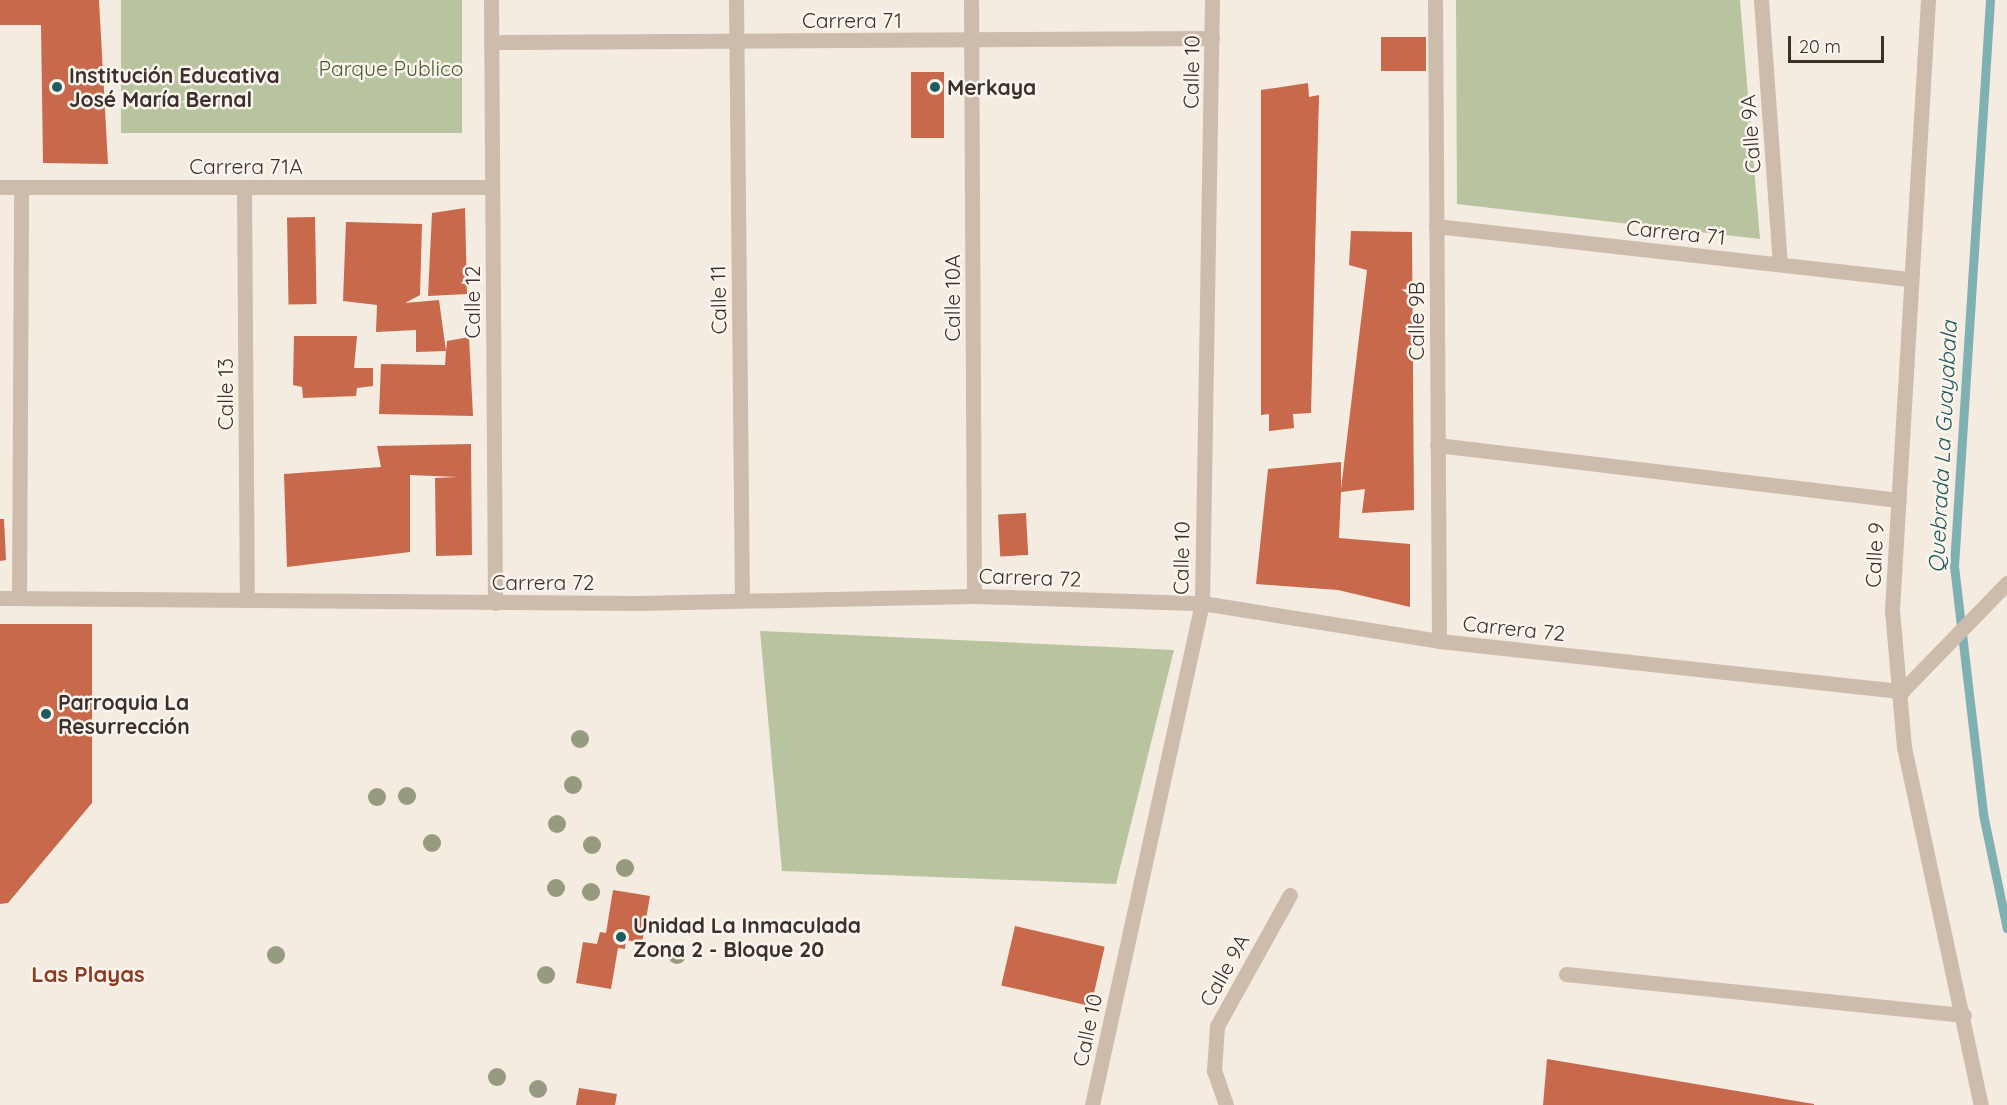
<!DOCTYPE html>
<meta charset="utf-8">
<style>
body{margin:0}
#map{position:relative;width:2007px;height:1105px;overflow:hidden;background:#f4ebe1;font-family:Quicksand,sans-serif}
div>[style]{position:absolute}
.green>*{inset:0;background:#b8c4a0;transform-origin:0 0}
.stream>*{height:9px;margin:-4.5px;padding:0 4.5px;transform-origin:4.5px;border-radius:4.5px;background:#7fb0b2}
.building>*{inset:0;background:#c8694b;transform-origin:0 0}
.street>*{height:15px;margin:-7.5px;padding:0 7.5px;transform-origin:7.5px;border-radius:7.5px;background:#cdbbac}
.trees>*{width:18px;height:18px;margin:-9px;border-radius:50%;background:#969b7f}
.dots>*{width:16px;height:16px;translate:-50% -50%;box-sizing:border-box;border:3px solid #fbf5ee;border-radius:50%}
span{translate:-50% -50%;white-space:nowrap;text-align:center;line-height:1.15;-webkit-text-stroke:5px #fbf5ee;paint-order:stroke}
.street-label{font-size:21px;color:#3b302b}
.park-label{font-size:21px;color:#4a5a2e}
.poi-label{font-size:21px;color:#3b302b;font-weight:700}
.left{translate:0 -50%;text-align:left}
.water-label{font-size:22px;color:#1f5a5e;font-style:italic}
.neighbourhood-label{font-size:22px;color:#8c3b22;font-weight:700}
.scale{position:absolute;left:1788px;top:36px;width:96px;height:27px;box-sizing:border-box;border:3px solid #3b302b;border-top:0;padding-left:8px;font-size:18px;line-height:21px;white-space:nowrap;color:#3b302b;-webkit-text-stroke:4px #fbf5ee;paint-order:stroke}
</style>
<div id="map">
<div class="green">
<div style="left:121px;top:0;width:341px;height:133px"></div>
<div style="clip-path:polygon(1456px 0,1740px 0,1760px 239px,1457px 204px)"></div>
<div style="clip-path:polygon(760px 631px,1174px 650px,1116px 884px,782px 871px)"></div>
</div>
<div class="stream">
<div style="left:1990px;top:0;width:567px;rotate:93.64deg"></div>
<div style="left:1954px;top:566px;width:250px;rotate:83.3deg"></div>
<div style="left:1983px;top:814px;width:117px;rotate:78.2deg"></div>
</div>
<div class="building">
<div style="clip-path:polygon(0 0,99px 0,108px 164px,43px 163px,41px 25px,0 25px)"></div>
<div style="left:1381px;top:37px;width:45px;height:34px"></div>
<div style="left:911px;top:72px;width:33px;height:66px"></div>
<div style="clip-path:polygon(1308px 83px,1309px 97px,1319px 95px,1311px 413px,1293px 414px,1294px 428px,1269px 431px,1269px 414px,1261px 415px,1261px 90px)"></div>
<div style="clip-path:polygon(465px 208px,467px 294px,428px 296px,432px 213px)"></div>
<div style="left:315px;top:217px;width:87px;height:28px;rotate:89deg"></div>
<div style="clip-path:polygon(346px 222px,422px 224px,420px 295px,405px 303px,439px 300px,446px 351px,447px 341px,469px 337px,473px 416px,379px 414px,381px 364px,445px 365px,446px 351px,416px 352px,416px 330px,376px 332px,377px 305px,343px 301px)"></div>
<div style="clip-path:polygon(1351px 231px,1412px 232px,1414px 510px,1362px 513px,1365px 489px,1341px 492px,1339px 538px,1410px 544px,1410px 607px,1338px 590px,1256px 584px,1268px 469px,1341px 462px,1341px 489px,1367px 270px,1349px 265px)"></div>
<div style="clip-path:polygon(294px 336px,357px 336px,354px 368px,373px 368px,373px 386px,357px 388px,356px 396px,303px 398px,302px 387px,293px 385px)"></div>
<div style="clip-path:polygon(471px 444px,472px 555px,436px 556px,435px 478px,458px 477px,410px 475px,410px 552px,287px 567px,284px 474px,381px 467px,377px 446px)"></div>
<div style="left:1026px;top:513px;width:42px;height:28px;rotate:87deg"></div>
<div style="clip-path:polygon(0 519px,4px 519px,6px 560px,0 561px)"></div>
<div style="clip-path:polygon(0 624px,92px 624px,92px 803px,8px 903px,0 904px)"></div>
<div style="clip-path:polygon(613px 890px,650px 896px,642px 943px,626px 940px,625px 949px,618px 948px,611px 989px,576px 983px,583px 942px,597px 944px,600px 932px,606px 933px)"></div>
<div style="left:1015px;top:926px;width:92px;height:61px;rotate:13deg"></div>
<div style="clip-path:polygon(1547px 1059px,1814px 1104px,1814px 1105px,1543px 1105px)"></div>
<div style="clip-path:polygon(579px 1088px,617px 1094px,615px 1105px,576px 1105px)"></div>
</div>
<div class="street">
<div style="left:491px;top:0;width:603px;rotate:89.62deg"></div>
<div style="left:736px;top:0;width:600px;rotate:89.43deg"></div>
<div style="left:971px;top:0;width:596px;rotate:89.71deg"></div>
<div style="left:1435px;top:0;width:641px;rotate:89.64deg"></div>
<div style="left:1761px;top:0;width:265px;rotate:85.9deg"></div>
<div style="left:1928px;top:0;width:611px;rotate:93.38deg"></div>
<div style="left:1892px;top:610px;width:138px;rotate:85deg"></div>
<div style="left:1904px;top:747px;width:366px;rotate:77.9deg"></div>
<div style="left:491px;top:42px;width:721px;rotate:-0.32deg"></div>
<div style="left:0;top:187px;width:492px"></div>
<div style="left:244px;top:187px;width:413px;rotate:89.6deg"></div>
<div style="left:1436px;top:226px;width:478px;rotate:6.4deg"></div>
<div style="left:1437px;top:445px;width:465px;rotate:6.8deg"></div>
<div style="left:0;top:598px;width:638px;rotate:0.45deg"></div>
<div style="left:638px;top:603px;width:336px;rotate:-1.2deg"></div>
<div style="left:974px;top:596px;width:228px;rotate:1.8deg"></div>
<div style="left:1202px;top:603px;width:240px;rotate:9.1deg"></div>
<div style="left:1439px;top:641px;width:466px;rotate:6.2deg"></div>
<div style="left:1902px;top:691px;width:151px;rotate:-45.8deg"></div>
<div style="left:19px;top:598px;width:411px;rotate:-89.7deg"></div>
<div style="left:1566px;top:974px;width:400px;rotate:5.9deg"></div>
<div style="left:1092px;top:1105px;width:514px;rotate:-77.64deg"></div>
<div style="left:1202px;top:603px;width:603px;rotate:-89.05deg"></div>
<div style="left:1226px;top:1105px;width:36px;rotate:-109deg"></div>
<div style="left:1214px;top:1071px;width:45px;rotate:-86.2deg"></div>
<div style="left:1217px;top:1026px;width:150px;rotate:-60.9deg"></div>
</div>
<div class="trees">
<div style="left:580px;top:739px"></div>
<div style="left:573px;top:785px"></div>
<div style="left:407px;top:796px"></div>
<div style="left:377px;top:797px"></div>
<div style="left:557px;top:824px"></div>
<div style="left:432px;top:843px"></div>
<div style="left:592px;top:845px"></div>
<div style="left:625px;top:868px"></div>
<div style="left:556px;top:888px"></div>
<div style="left:591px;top:892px"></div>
<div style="left:276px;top:955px"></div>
<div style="left:677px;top:955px"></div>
<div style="left:546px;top:975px"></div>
<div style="left:497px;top:1077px"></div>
<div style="left:538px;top:1089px"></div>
</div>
<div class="dots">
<div style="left:57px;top:87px;background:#1f5a5e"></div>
<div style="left:935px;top:87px;background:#1f5a5e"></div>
<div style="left:46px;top:714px;background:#1f5a5e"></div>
<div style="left:621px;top:937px;background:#1f5a5e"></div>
</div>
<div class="street-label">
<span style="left:852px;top:20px">Carrera 71</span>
<span style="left:1191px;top:72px;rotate:-89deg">Calle 10</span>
<span style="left:1750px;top:134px;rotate:-94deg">Calle 9A</span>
<span style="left:246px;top:166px">Carrera 71A</span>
<span style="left:1676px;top:232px;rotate:6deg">Carrera 71</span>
<span style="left:952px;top:298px;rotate:-90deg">Calle 10A</span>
<span style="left:718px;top:300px;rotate:-91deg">Calle 11</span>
<span style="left:472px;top:302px;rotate:-90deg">Calle 12</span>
<span style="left:1416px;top:321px;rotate:-90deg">Calle 9B</span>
<span style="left:225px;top:394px;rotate:-90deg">Calle 13</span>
<span style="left:1874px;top:555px;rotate:-87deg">Calle 9</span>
<span style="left:1181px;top:558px;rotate:-89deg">Calle 10</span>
<span style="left:1030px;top:577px;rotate:2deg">Carrera 72</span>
<span style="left:543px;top:582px">Carrera 72</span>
<span style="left:1514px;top:628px;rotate:6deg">Carrera 72</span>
<span style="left:1224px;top:970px;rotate:-61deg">Calle 9A</span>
<span style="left:1087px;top:1030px;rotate:-78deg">Calle 10</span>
</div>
<div class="park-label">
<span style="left:391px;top:68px">Parque Publico</span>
</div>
<div class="poi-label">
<span class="left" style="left:69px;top:87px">Institución Educativa<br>José María Bernal</span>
<span class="left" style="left:947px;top:87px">Merkaya</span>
<span class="left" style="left:58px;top:714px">Parroquia La<br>Resurrección</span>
<span class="left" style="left:633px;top:937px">Unidad La Inmaculada<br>Zona 2 - Bloque 20</span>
</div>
<div class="water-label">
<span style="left:1943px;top:447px;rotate:-87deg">Quebrada La Guayabala</span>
</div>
<div class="neighbourhood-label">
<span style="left:88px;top:975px">Las Playas</span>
</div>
<div class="scale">20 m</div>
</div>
